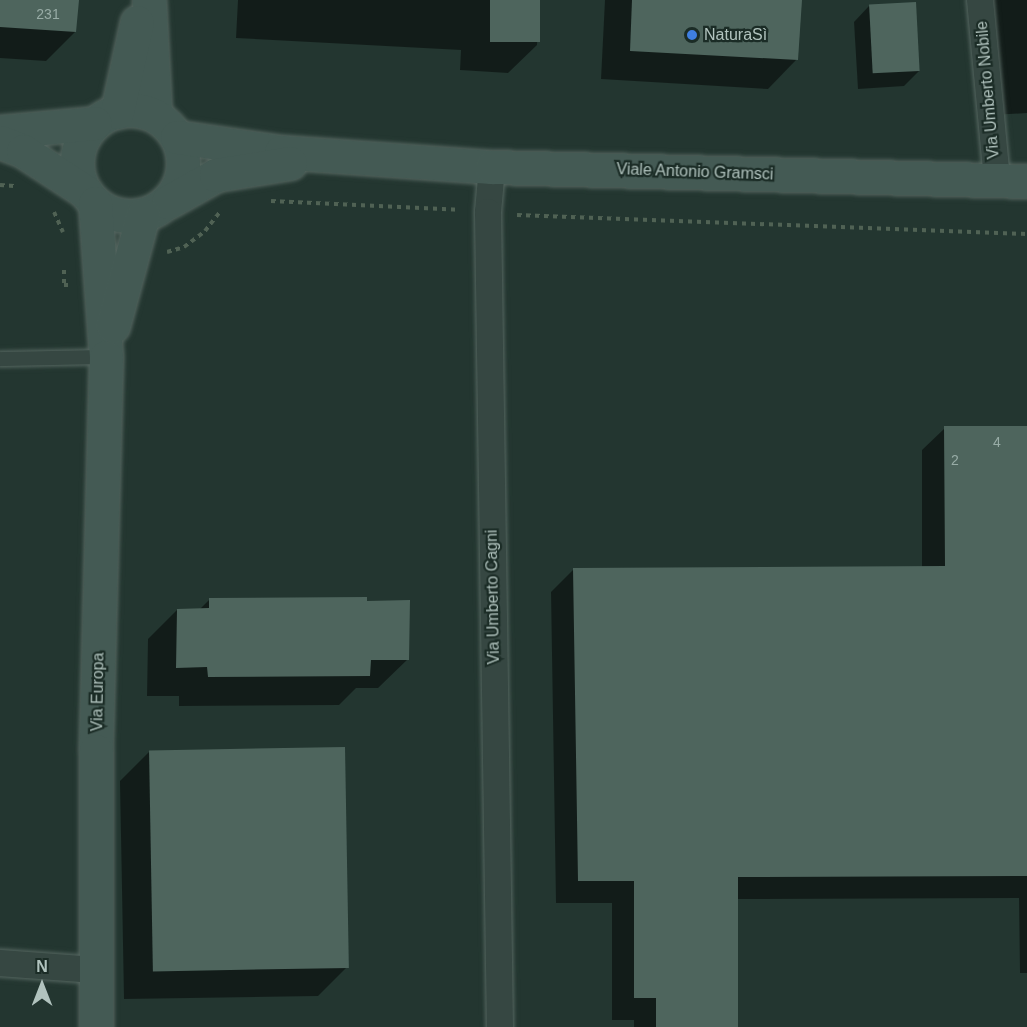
<!DOCTYPE html>
<meta charset="utf-8">
<style>
body{margin:0}
#map{position:relative;width:1027px;height:1027px;overflow:hidden;background:#233630;font-family:Arial,sans-serif}
div>[style]{position:absolute}
.shadow>*{inset:0;background:#0007}
.building>*{inset:0;background:#4e655d;transform-origin:0 0}
.path>*{height:4px;margin-top:-2px;transform-origin:0;background:repeating-linear-gradient(90deg,#506254 0 4.5px,transparent 0 9px)}
.roads{filter:drop-shadow(0 0 2px #54655f) drop-shadow(0 0 2px #54655f)}
.lane>*{height:14px;margin:-7px;padding:0 7px;transform-origin:7px;border-radius:7px;background:#364742}
.street>*{height:26px;margin:-13px;padding:0 13px;transform-origin:13px;border-radius:13px;background:#364742}
.secondary>*{height:33px;margin:-16.5px;padding:0 16.5px;transform-origin:16.5px;border-radius:16.5px;background:#445a54}
.secondary>.ring{margin:-16.5px;padding:0;box-sizing:content-box;background:none;border:33px solid #445a54;border-radius:50%}
.dots>*{width:16px;height:16px;translate:-50% -50%;box-sizing:border-box;border:3px solid #1b2c26;border-radius:50%}
span{translate:-50% -50%;white-space:nowrap;text-align:center;line-height:1.15;-webkit-text-stroke:4.5px #1b2c26;paint-order:stroke}
.number-label{font-size:14px;color:#98aca6}
.number-label span{-webkit-text-stroke-width:0}
.poi-label{font-size:16px;color:#b1c3be}
.left{translate:0 -50%;text-align:left}
.street-label{font-size:16px;color:#b1c3be}
.north{position:absolute;left:12px;top:955px;width:60px;height:60px;-webkit-text-stroke:4px #1b2c26;paint-order:stroke;rotate:0deg;font-size:16px;font-weight:700;line-height:24px;text-align:center;color:#b1c3be}
.north::after{content:'';display:block;margin:auto;width:21px;height:27px;background:#b1c3be;clip-path:polygon(50% 0,100% 100%,50% 72%,0 100%)}
</style>
<div id="map">
<div class="shadow">
<div style="clip-path:polygon(0 0,77px 0,75px 32px,46px 61px,0 58px)"></div>
<div style="clip-path:polygon(238px 0,539px 0,537px 45px,508px 73px,460px 70px,461px 50px,236px 38px)"></div>
<div style="clip-path:polygon(605px 0,800px 0,797px 59px,768px 89px,601px 79px)"></div>
<div style="clip-path:polygon(982px 0,1027px 0,1027px 113px,992px 115px)"></div>
<div style="clip-path:polygon(869px 6px,919px 71px,904px 86px,858px 89px,854px 22px)"></div>
<div style="clip-path:polygon(1027px 427px,1027px 973px,1020px 973px,1019px 898px,736px 899px,737px 1027px,634px 1027px,634px 1020px,612px 1020px,612px 903px,556px 903px,551px 592px,574px 569px,922px 568px,922px 450px,945px 428px)"></div>
<div style="clip-path:polygon(210px 599px,365px 602px,408px 659px,378px 688px,356px 688px,339px 705px,179px 706px,179px 696px,147px 696px,148px 639px,177px 610px,199px 610px)"></div>
<div style="clip-path:polygon(149px 752px,347px 967px,318px 996px,124px 999px,120px 781px)"></div>
</div>
<div class="building">
<div style="clip-path:polygon(0 0,79px 0,76px 32px,0 27px)"></div>
<div style="left:490px;top:0;width:50px;height:42px"></div>
<div style="clip-path:polygon(632px 0,802px 0,798px 60px,630px 51px)"></div>
<div style="left:916px;top:2px;width:69px;height:47px;rotate:87deg"></div>
<div style="clip-path:polygon(944px 426px,1027px 426px,1027px 876px,738px 877px,738px 1027px,656px 1027px,656px 998px,634px 998px,634px 881px,578px 881px,573px 568px,945px 566px)"></div>
<div style="clip-path:polygon(367px 597px,367px 601px,410px 600px,409px 660px,371px 660px,370px 676px,208px 677px,207px 667px,176px 668px,177px 609px,209px 608px,209px 598px)"></div>
<div style="left:345px;top:747px;width:221px;height:196px;rotate:89deg"></div>
</div>
<div class="path">
<div style="left:0;top:185px;width:14px;rotate:4deg"></div>
<div style="left:271px;top:201px;width:188px;rotate:2.7deg"></div>
<div style="left:54px;top:212px;width:22px;rotate:66deg"></div>
<div style="left:517px;top:215px;width:510px;rotate:2.13deg"></div>
<div style="left:167px;top:252px;width:18px;rotate:-16deg"></div>
<div style="left:184px;top:247px;width:26px;rotate:-37deg"></div>
<div style="left:205px;top:231px;width:23px;rotate:-52deg"></div>
<div style="left:64px;top:270px;width:15px;rotate:90deg"></div>
<div style="left:64px;top:285px;width:4px"></div>
</div>
<div class="roads">
<div class="lane">
<div style="left:0;top:359px;width:106px;rotate:-1.1deg"></div>
</div>
<div class="street">
<div style="left:980px;top:0;width:181px;rotate:84.6deg"></div>
<div style="left:492px;top:167px;width:45px;rotate:95.1deg"></div>
<div style="left:488px;top:212px;width:815px;rotate:89.16deg"></div>
<div style="left:0;top:963px;width:96px;rotate:4.2deg"></div>
</div>
<div class="secondary">
<div style="left:149px;top:0;width:116px;rotate:87deg"></div>
<div class="ring" style="left:77px;top:110px;width:73px;height:73px"></div>
<div style="left:117px;top:112px;width:92px;rotate:-77.5deg"></div>
<div style="left:0;top:132px;width:95px;rotate:-5.4deg"></div>
<div style="left:177px;top:137px;width:105px;rotate:8.2deg"></div>
<div style="left:281px;top:152px;width:212px;rotate:4.1deg"></div>
<div style="left:492px;top:167px;width:535px;rotate:1.5deg"></div>
<div style="left:0;top:142px;width:25px;rotate:21deg"></div>
<div style="left:23px;top:151px;width:75px;rotate:33.1deg"></div>
<div style="left:168px;top:202px;width:55px;rotate:-29.4deg"></div>
<div style="left:216px;top:175px;width:75px;rotate:-9.2deg"></div>
<div style="left:95px;top:203px;width:154px;rotate:85.9deg"></div>
<div style="left:106px;top:357px;width:394px;rotate:91.5deg"></div>
<div style="left:96px;top:751px;width:276px;rotate:90deg"></div>
<div style="left:113px;top:326px;width:115px;rotate:-74.9deg"></div>
</div>
</div>
<div class="dots">
<div style="left:692px;top:35px;background:#3f7fe0"></div>
</div>
<div class="number-label">
<span style="left:48px;top:14px">231</span>
<span style="left:997px;top:442px">4</span>
<span style="left:955px;top:460px">2</span>
</div>
<div class="poi-label">
<span class="left" style="left:704px;top:35px">NaturaSì</span>
</div>
<div class="street-label">
<span style="left:988px;top:90px;rotate:-95deg">Via Umberto Nobile</span>
<span style="left:695px;top:172px;rotate:2deg">Viale Antonio Gramsci</span>
<span style="left:493px;top:597px;rotate:-91deg">Via Umberto Cagni</span>
<span style="left:98px;top:692px;rotate:-89deg">Via Europa</span>
</div>
<div class="north">N</div>
</div>
